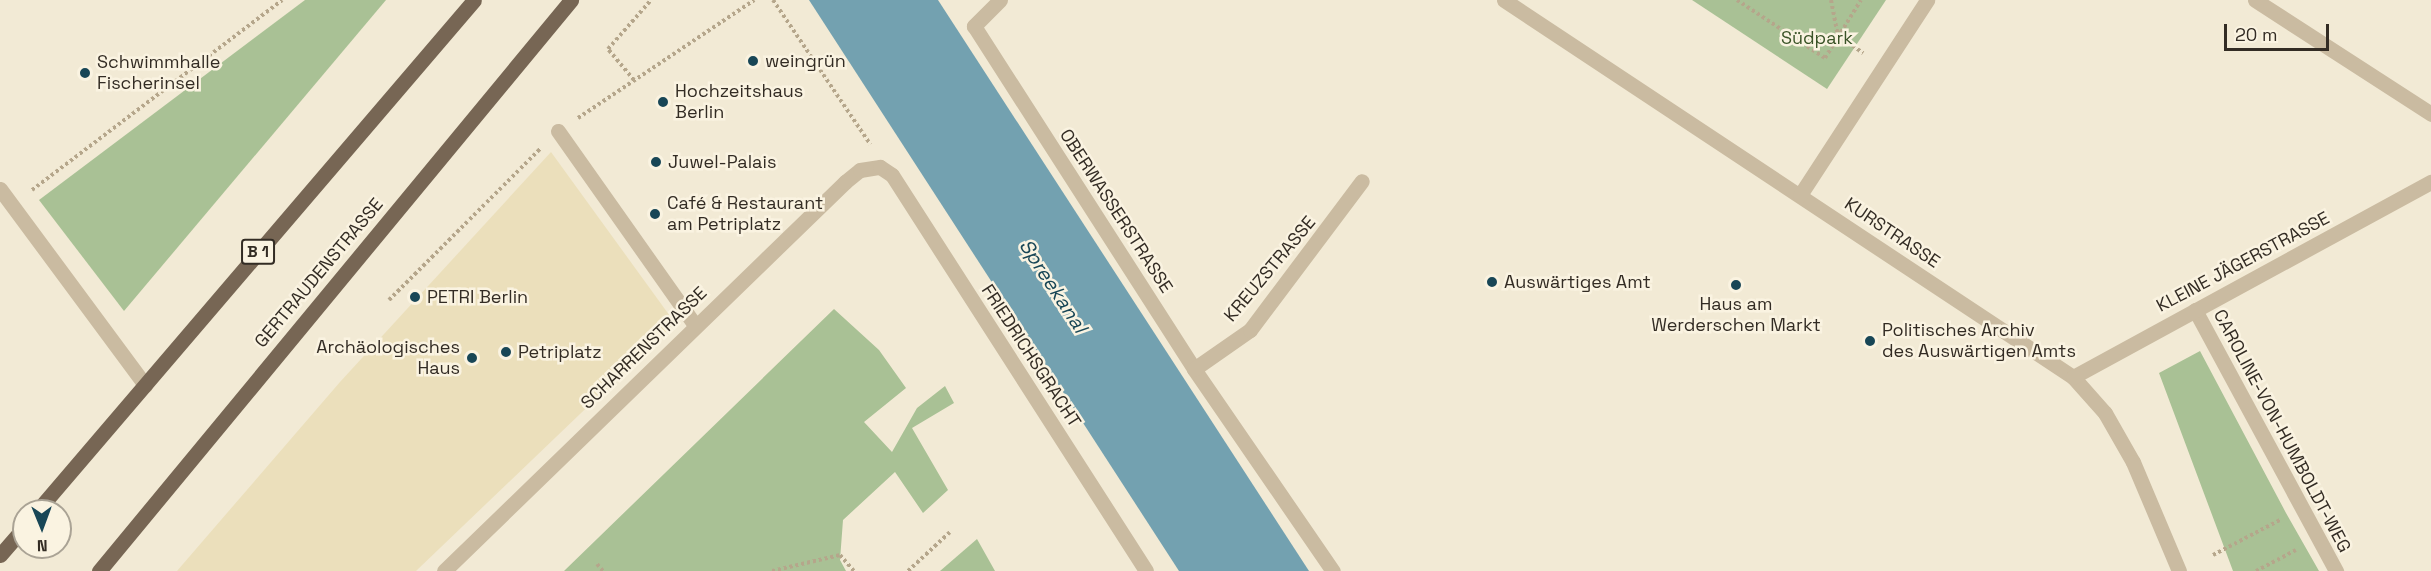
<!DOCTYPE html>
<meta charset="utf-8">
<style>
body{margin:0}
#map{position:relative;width:2431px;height:571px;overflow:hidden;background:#f2ead5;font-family:"Space Grotesk",sans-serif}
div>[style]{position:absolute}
.green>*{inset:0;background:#a9c195}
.plaza>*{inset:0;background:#ebdfbb}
.water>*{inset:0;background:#73a1b0}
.path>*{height:4px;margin-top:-2px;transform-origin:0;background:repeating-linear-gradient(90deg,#b5a68b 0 3px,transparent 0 6px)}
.minor>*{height:15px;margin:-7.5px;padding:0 7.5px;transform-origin:7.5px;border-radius:7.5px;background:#cabba1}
.major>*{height:15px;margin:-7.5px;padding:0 7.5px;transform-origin:7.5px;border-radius:7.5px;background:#776654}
.dots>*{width:16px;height:16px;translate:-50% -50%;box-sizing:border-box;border:3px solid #faf3e1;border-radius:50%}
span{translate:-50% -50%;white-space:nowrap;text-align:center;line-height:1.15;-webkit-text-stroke:5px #faf3e1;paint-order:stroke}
.shield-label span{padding:2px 4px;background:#faf3e1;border:2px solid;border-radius:4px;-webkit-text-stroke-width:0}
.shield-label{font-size:16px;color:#332c24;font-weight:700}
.park-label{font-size:18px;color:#3a5327}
.poi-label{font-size:18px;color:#332c24}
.left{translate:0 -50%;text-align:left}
.right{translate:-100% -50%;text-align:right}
.street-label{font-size:18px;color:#332c24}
.water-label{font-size:20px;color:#184656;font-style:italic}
.north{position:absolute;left:12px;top:499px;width:60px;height:60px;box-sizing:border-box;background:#faf3e1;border:2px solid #aaa395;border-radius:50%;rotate:179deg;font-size:16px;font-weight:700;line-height:24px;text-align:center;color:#332c24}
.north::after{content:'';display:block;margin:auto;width:21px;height:27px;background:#184656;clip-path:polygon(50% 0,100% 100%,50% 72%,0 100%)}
.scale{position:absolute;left:2224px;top:24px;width:105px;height:27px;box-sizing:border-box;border:3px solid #332c24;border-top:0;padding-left:8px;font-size:18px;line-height:21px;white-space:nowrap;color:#332c24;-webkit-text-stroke:4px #faf3e1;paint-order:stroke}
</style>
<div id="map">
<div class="green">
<div style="clip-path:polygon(305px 0,386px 0,124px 311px,39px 200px)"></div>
<div style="clip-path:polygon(1692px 0,1886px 0,1827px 89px)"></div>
<div style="clip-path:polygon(834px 309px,879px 350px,906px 388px,864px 422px,892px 452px,917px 408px,945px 386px,954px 403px,912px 428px,948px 490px,923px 513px,895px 472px,843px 520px,840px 560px,846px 571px,564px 571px)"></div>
<div style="clip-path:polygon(2200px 351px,2286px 513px,2319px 571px,2233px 571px,2159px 373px)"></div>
<div style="clip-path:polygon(977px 539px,995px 571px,940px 571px)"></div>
</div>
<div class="plaza">
<div style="clip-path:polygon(551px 152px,675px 323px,416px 571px,177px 571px,340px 382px)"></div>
</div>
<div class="water">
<div style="clip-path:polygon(809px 0,938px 0,1309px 571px,1179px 571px)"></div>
</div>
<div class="path">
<div style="left:773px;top:0;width:174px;rotate:56deg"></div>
<div style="left:1737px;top:0;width:105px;rotate:33.4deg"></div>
<div style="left:1825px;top:58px;width:68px;rotate:-58.2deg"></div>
<div style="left:1831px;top:0;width:36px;rotate:79deg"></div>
<div style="left:1838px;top:35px;width:31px;rotate:36deg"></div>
<div style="left:634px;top:80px;width:40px;rotate:-130deg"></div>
<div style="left:608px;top:49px;width:65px;rotate:-48.7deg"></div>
<div style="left:578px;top:118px;width:212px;rotate:-33.8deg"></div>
<div style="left:32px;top:190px;width:314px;rotate:-37.2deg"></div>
<div style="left:389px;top:300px;width:214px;rotate:-45deg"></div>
<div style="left:2213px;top:555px;width:76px;rotate:-27.6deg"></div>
<div style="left:597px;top:564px;width:9px;rotate:49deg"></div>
<div style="left:772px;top:571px;width:70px;rotate:-13.2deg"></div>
<div style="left:840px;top:555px;width:21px;rotate:49deg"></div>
<div style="left:908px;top:571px;width:57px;rotate:-42.9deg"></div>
<div style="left:2256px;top:571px;width:45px;rotate:-27.7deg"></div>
</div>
<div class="minor">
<div style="left:1000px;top:0;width:37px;rotate:135deg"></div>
<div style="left:974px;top:26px;width:407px;rotate:57.3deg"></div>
<div style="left:1194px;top:369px;width:245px;rotate:55.5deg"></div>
<div style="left:1504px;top:0;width:683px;rotate:33.53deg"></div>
<div style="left:2073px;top:377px;width:48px;rotate:48.4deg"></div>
<div style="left:2105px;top:413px;width:56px;rotate:60.3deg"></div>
<div style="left:2133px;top:462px;width:118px;rotate:67.1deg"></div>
<div style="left:2255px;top:0;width:210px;rotate:32.9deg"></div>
<div style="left:558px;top:131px;width:237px;rotate:54.8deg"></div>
<div style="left:0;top:189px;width:244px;rotate:53.5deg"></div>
<div style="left:1800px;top:195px;width:233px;rotate:-56.9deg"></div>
<div style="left:2195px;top:310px;width:297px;rotate:61.6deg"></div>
<div style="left:1194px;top:369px;width:68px;rotate:-34.9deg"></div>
<div style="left:1250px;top:330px;width:186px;rotate:-53.1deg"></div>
<div style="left:2073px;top:377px;width:408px;rotate:-28.6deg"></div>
<div style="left:444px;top:571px;width:559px;rotate:-44.13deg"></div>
<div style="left:845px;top:182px;width:19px;rotate:-39deg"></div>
<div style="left:860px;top:170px;width:20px;rotate:-9deg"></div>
<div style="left:880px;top:167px;width:14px;rotate:34deg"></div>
<div style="left:892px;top:175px;width:470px;rotate:57.3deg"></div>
</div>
<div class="major">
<div style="left:37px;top:511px;width:672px;rotate:-49.46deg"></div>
<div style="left:0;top:555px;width:37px;rotate:-49deg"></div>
<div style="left:99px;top:571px;width:741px;rotate:-50.42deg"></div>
</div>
<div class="dots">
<div style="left:753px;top:61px;background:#184656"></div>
<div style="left:85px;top:73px;background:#184656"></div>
<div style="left:663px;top:102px;background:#184656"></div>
<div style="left:656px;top:162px;background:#184656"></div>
<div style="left:655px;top:214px;background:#184656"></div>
<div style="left:1492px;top:282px;background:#184656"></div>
<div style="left:1736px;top:285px;background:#184656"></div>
<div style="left:415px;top:297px;background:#184656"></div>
<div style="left:1870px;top:341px;background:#184656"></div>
<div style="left:506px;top:352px;background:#184656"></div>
<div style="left:472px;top:358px;background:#184656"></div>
</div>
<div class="shield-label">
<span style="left:258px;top:252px">B 1</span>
</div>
<div class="park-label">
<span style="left:1817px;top:38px">Südpark</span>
</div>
<div class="poi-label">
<span class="left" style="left:765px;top:61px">weingrün</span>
<span class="left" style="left:97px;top:73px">Schwimmhalle<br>Fischerinsel</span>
<span class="left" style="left:675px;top:102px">Hochzeitshaus<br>Berlin</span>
<span class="left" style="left:668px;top:162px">Juwel-Palais</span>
<span class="left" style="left:667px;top:214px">Café &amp; Restaurant<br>am Petriplatz</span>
<span class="left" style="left:1504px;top:282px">Auswärtiges Amt</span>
<span class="left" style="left:427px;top:297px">PETRI Berlin</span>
<span style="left:1736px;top:315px">Haus am<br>Werderschen Markt</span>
<span class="left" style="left:1882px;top:341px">Politisches Archiv<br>des Auswärtigen Amts</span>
<span class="right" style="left:460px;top:358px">Archäologisches<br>Haus</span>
<span class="left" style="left:518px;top:352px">Petriplatz</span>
</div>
<div class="street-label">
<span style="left:1116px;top:211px;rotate:57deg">OBERWASSERSTRASSE</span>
<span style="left:1892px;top:233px;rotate:34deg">KURSTRASSE</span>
<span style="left:2243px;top:262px;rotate:-28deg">KLEINE JÄGERSTRASSE</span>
<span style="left:1270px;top:269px;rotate:-50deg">KREUZSTRASSE</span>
<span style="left:319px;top:273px;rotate:-50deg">GERTRAUDENSTRASSE</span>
<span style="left:644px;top:348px;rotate:-44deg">SCHARRENSTRASSE</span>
<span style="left:1031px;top:356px;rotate:57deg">FRIEDRICHSGRACHT</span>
<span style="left:2282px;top:431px;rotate:62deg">CAROLINE-VON-HUMBOLDT-WEG</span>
</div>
<div class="water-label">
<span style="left:1053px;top:286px;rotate:57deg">Spreekanal</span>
</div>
<div class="north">N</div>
<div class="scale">20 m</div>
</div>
